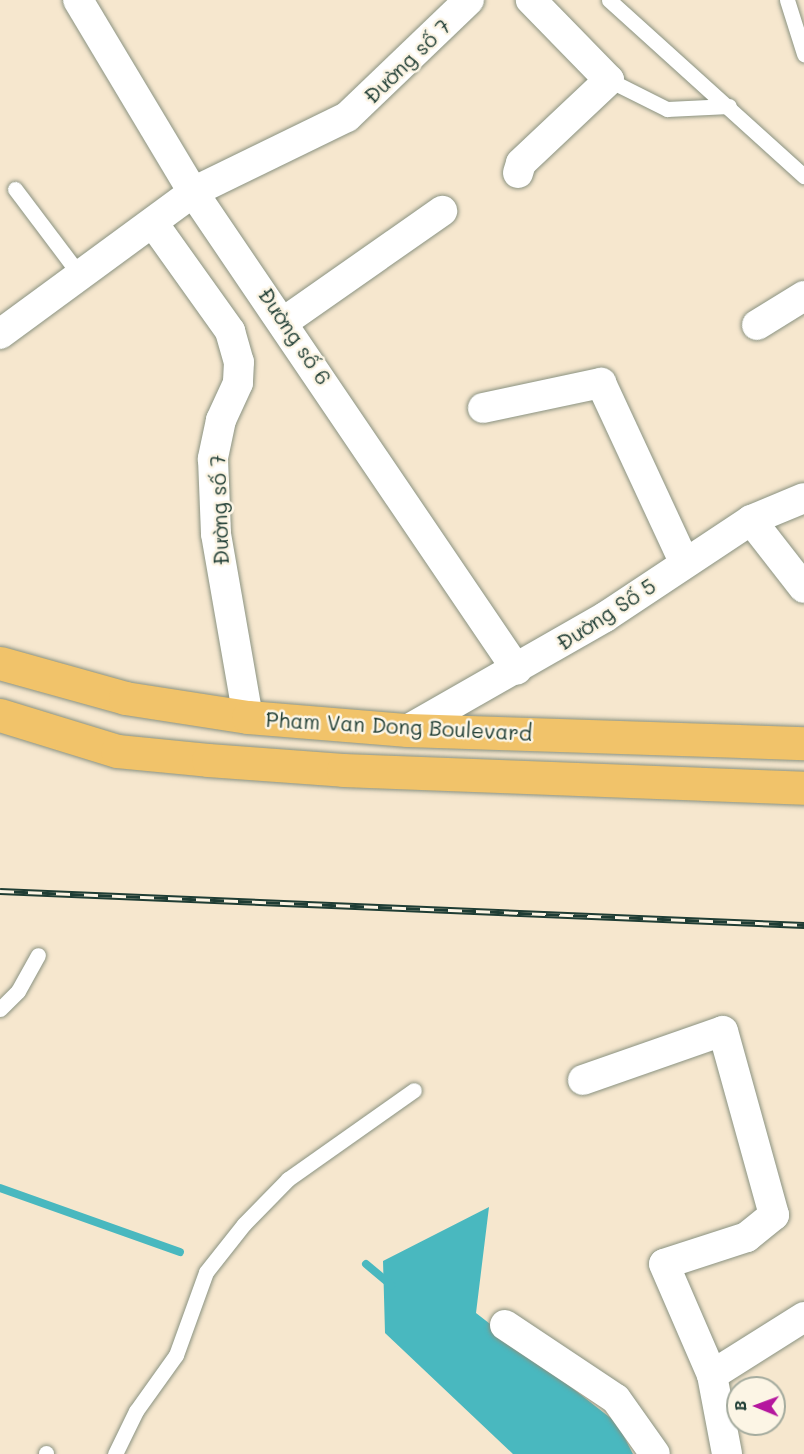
<!DOCTYPE html>
<meta charset="utf-8">
<style>
body{margin:0}
#map{position:relative;width:804px;height:1454px;overflow:hidden;background:#f6e7ce;font-family:Mali,sans-serif}
div>[style]{position:absolute}
.water>*{inset:0;background:#49b8bf}
.stream>*{height:8px;margin:-4px;padding:0 4px;transform-origin:4px;border-radius:4px;background:#49b8bf}
.roads{filter:drop-shadow(0 0 2px #8a9281) drop-shadow(0 0 2px #8a9281)}
.service>*{height:15px;margin:-7.5px;padding:0 7.5px;transform-origin:7.5px;border-radius:7.5px;background:#fff}
.minor>*{height:30px;margin:-15px;padding:0 15px;transform-origin:15px;border-radius:15px;background:#fff}
.trunk>*{height:33px;margin:-16.5px;padding:0 16.5px;transform-origin:16.5px;border-radius:16.5px;background:#f1c36a}
.rail>*{height:7px;margin-top:-3.5px;transform-origin:0;background:repeating-linear-gradient(90deg,#fcf5e5 0 14px,#1f3d34 0 28px);box-sizing:border-box;border-block:2px solid #1f3d34}
span{translate:-50% -50%;white-space:nowrap;text-align:center;line-height:1.15;-webkit-text-stroke:5px #fcf5e5;paint-order:stroke}
.street-label{font-size:21px;color:#1f3d34}
.north{position:absolute;left:726px;top:1376px;width:60px;height:60px;box-sizing:border-box;background:#fcf5e5;border:2px solid #a4ab9e;border-radius:50%;rotate:271deg;font-size:16px;font-weight:700;line-height:24px;text-align:center;color:#1f3d34}
.north::after{content:'';display:block;margin:auto;width:21px;height:27px;background:#b5179e;clip-path:polygon(50% 0,100% 100%,50% 72%,0 100%)}
</style>
<div id="map">
<div class="water">
<div style="clip-path:polygon(489px 1207px,476px 1313px,617px 1423px,633px 1454px,513px 1454px,385px 1333px,383px 1261px)"></div>
</div>
<div class="stream">
<div style="left:0;top:1188px;width:191px;rotate:19.6deg"></div>
<div style="left:366px;top:1264px;width:33px;rotate:40deg"></div>
</div>
<div class="roads">
<div class="service">
<div style="left:609px;top:0;width:263px;rotate:42.1deg"></div>
<div style="left:787px;top:0;width:57px;rotate:72.5deg"></div>
<div style="left:609px;top:80px;width:65px;rotate:26.6deg"></div>
<div style="left:667px;top:109px;width:62px;rotate:-2.8deg"></div>
<div style="left:15px;top:189px;width:111px;rotate:53deg"></div>
<div style="left:0;top:1009px;width:25px;rotate:-45deg"></div>
<div style="left:18px;top:991px;width:41px;rotate:-60.9deg"></div>
<div style="left:46px;top:1453px;width:1px;rotate:90deg"></div>
<div style="left:115px;top:1454px;width:48px;rotate:-64deg"></div>
<div style="left:136px;top:1411px;width:69px;rotate:-54.5deg"></div>
<div style="left:176px;top:1355px;width:88px;rotate:-70.1deg"></div>
<div style="left:206px;top:1272px;width:61px;rotate:-51.6deg"></div>
<div style="left:244px;top:1224px;width:63px;rotate:-45.6deg"></div>
<div style="left:288px;top:1179px;width:154px;rotate:-35.2deg"></div>
</div>
<div class="minor">
<div style="left:78px;top:0;width:224px;rotate:59.1deg"></div>
<div style="left:193px;top:192px;width:577px;rotate:55.87deg"></div>
<div style="left:518px;top:173px;width:10px;rotate:-73deg"></div>
<div style="left:521px;top:163px;width:121px;rotate:-43.3deg"></div>
<div style="left:609px;top:80px;width:112px;rotate:-134.3deg"></div>
<div style="left:153px;top:223px;width:133px;rotate:54.5deg"></div>
<div style="left:230px;top:331px;width:32px;rotate:74deg"></div>
<div style="left:239px;top:362px;width:21px;rotate:93deg"></div>
<div style="left:238px;top:383px;width:41px;rotate:114.7deg"></div>
<div style="left:221px;top:420px;width:40px;rotate:102deg"></div>
<div style="left:213px;top:459px;width:75px;rotate:87.7deg"></div>
<div style="left:216px;top:534px;width:186px;rotate:80.1deg"></div>
<div style="left:285px;top:321px;width:192px;rotate:-35deg"></div>
<div style="left:757px;top:325px;width:55px;rotate:-31.7deg"></div>
<div style="left:0;top:334px;width:240px;rotate:-36.3deg"></div>
<div style="left:193px;top:192px;width:171px;rotate:-26deg"></div>
<div style="left:347px;top:117px;width:169px;rotate:-43.8deg"></div>
<div style="left:483px;top:408px;width:121px;rotate:-12deg"></div>
<div style="left:601px;top:383px;width:197px;rotate:65.1deg"></div>
<div style="left:751px;top:520px;width:86px;rotate:52.1deg"></div>
<div style="left:407px;top:730px;width:228px;rotate:-29.7deg"></div>
<div style="left:605px;top:617px;width:175px;rotate:-33.6deg"></div>
<div style="left:751px;top:520px;width:57px;rotate:-22.5deg"></div>
<div style="left:583px;top:1080px;width:148px;rotate:-19.3deg"></div>
<div style="left:723px;top:1031px;width:191px;rotate:74.5deg"></div>
<div style="left:774px;top:1215px;width:35px;rotate:141deg"></div>
<div style="left:747px;top:1237px;width:87px;rotate:162deg"></div>
<div style="left:664px;top:1264px;width:121px;rotate:66.6deg"></div>
<div style="left:712px;top:1375px;width:80px;rotate:79.2deg"></div>
<div style="left:505px;top:1325px;width:133px;rotate:33.7deg"></div>
<div style="left:616px;top:1399px;width:67px;rotate:54.7deg"></div>
<div style="left:712px;top:1375px;width:109px;rotate:-32.2deg"></div>
</div>
<div class="trunk">
<div style="left:0;top:663px;width:130px;rotate:15.6deg"></div>
<div style="left:125px;top:698px;width:124px;rotate:8.8deg"></div>
<div style="left:248px;top:717px;width:160px;rotate:4.7deg"></div>
<div style="left:407px;top:730px;width:397px;rotate:1.9deg"></div>
<div style="left:0;top:715px;width:122px;rotate:17.1deg"></div>
<div style="left:117px;top:751px;width:91px;rotate:5.6deg"></div>
<div style="left:208px;top:760px;width:135px;rotate:4.2deg"></div>
<div style="left:343px;top:770px;width:461px;rotate:2.2deg"></div>
</div>
</div>
<div class="rail">
<div style="left:0;top:891px;width:805px;rotate:2.42deg"></div>
</div>
<div class="street-label">
<span style="left:407px;top:61px;rotate:-44deg">Đường số 7</span>
<span style="left:295px;top:336px;rotate:56deg">Đường số 6</span>
<span style="left:219px;top:510px;rotate:-92deg">Đường số 7</span>
<span style="left:606px;top:614px;rotate:-33deg">Đường Số 5</span>
<span style="left:399px;top:726px;rotate:3deg">Pham Van Dong Boulevard</span>
</div>
<div class="north">B</div>
</div>
